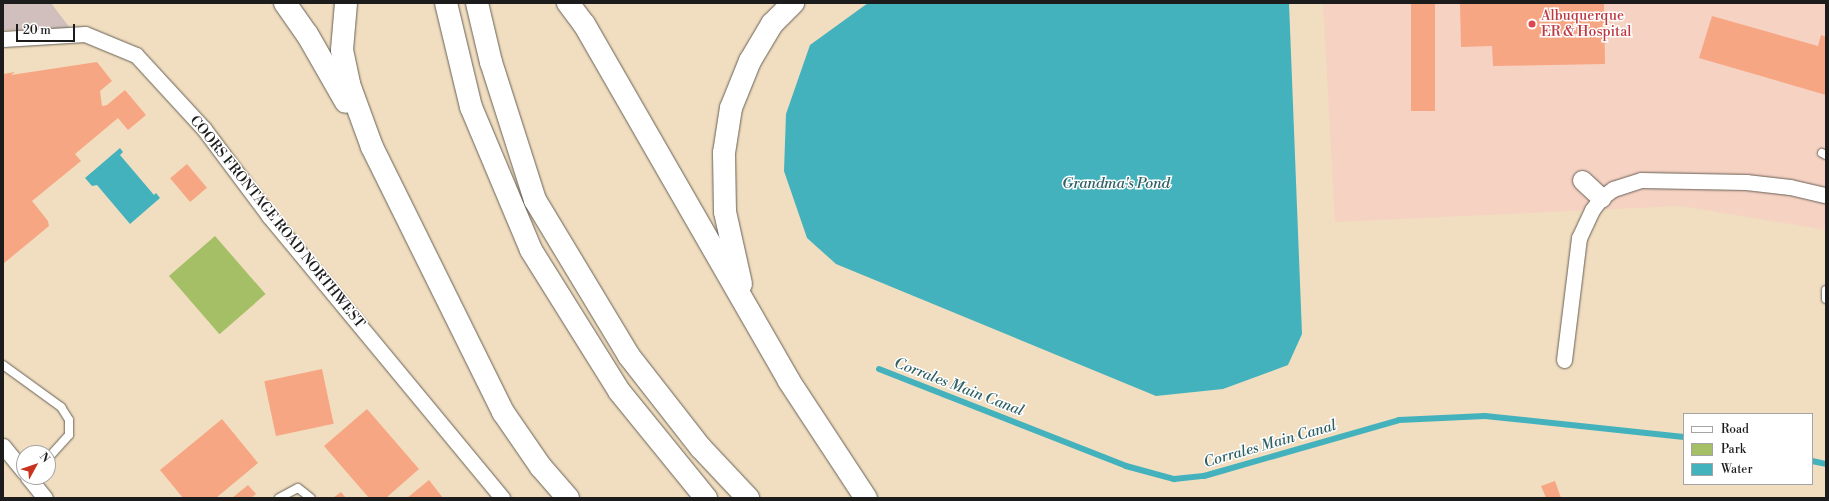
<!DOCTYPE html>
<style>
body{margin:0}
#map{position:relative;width:1829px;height:501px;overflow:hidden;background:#f1dec0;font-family:"Libre Bodoni",serif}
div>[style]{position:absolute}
.built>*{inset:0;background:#f6d2c3}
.industrial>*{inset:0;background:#d1bfbd}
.green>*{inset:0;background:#a5bf66;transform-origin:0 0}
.water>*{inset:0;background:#43b2bd}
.stream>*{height:6px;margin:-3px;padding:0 3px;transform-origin:3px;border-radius:3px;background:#43b2bd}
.building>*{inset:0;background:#f7a683;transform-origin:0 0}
.roads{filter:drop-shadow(0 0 1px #676055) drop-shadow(0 0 1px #676055)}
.service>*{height:8px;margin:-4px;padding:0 4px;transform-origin:4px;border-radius:4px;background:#fff}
.minor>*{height:15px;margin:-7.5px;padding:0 7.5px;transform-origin:7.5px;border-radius:7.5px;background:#fff}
.tertiary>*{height:19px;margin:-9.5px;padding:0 9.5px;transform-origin:9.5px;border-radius:9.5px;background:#fff}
.motorway>*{height:22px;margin:-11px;padding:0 11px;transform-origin:11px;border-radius:11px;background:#fff}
.dots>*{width:11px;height:11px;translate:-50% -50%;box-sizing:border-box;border:2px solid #fff;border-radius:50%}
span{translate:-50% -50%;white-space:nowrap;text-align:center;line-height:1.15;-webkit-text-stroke:3px #fff;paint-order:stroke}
.health-label{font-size:14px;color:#be3a42}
.left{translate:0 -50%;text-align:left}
.street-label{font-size:14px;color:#1c1c1c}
.water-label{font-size:15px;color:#2e6064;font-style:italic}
.frame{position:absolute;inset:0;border:4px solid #1c1c1c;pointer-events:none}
.legend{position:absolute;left:1683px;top:413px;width:130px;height:72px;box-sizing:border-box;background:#fff;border:1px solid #a4a4a4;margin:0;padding:5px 7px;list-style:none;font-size:12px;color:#1c1c1c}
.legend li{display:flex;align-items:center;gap:8px;height:20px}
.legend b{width:20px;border:1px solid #a4a4a4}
.north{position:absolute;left:16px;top:445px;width:40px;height:40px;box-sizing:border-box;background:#fff;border:1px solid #a4a4a4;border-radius:50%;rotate:50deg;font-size:11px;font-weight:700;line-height:16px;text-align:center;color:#1c1c1c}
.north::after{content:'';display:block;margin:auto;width:14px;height:18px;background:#c8321e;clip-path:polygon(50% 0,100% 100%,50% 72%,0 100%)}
.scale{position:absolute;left:16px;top:24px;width:59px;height:18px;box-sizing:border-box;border:2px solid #1c1c1c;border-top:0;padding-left:5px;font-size:12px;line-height:14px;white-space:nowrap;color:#1c1c1c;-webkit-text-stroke:3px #fff;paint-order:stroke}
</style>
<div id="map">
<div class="built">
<div style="clip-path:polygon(1323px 3px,1826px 3px,1826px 230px,1680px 206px,1335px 222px)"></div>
</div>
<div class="industrial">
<div style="clip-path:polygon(3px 3px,51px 3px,70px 28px,3px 30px)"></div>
</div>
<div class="green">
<div style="left:215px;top:236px;width:77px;height:61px;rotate:49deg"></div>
</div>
<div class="water">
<div style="clip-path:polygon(868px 3px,1289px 3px,1302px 334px,1288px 365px,1223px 389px,1156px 396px,836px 264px,807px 238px,784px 171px,786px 114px,810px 45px)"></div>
<div style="clip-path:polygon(120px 148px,123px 152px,120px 155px,154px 195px,156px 193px,160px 198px,130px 224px,97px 185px,92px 186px,85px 178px)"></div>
</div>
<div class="stream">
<div style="left:879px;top:369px;width:265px;rotate:21.4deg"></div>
<div style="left:1126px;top:466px;width:50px;rotate:15.2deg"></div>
<div style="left:1174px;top:479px;width:30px;rotate:-6deg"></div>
<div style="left:1204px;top:476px;width:203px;rotate:-16deg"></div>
<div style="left:1399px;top:420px;width:86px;rotate:-2.7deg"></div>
<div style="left:1485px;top:416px;width:200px;rotate:6deg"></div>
<div style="left:1812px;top:461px;width:14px;rotate:12deg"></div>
</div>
<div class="building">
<div style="left:1411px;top:3px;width:24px;height:108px"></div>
<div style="clip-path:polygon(1460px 3px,1604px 3px,1605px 64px,1493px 66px,1492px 46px,1461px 47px)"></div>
<div style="clip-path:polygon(1712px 16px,1818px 46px,1821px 35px,1826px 37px,1826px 95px,1699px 58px)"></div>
<div style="clip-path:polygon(97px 62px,112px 81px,100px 91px,102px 106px,107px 105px,125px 90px,146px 115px,128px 130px,118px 118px,75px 154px,81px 161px,32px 201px,48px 221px,49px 226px,3px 264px,3px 74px,15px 72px,11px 75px)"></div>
<div style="left:187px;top:164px;width:31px;height:22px;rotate:50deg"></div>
<div style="left:322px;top:369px;width:56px;height:59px;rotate:78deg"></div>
<div style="clip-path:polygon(367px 409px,419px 469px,386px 498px,369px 498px,324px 446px)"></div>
<div style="clip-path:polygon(222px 419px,258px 463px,216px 498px,183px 498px,160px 470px)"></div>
<div style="clip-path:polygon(429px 480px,443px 498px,407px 498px)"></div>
<div style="clip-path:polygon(1555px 481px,1561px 498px,1546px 498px,1541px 486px)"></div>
<div style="clip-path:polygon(248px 485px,256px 494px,251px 498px,232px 498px)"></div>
<div style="clip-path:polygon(341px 492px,346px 498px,333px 498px)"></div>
</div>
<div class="roads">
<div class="service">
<div style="left:1822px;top:153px;width:4px;rotate:27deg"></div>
<div style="left:1826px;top:290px;width:9px;rotate:90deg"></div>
<div style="left:3px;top:365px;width:72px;rotate:35.9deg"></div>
<div style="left:61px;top:407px;width:15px;rotate:58deg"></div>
<div style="left:69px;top:420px;width:15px;rotate:90deg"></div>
<div style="left:69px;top:435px;width:31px;rotate:132deg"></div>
<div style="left:279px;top:498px;width:21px;rotate:-28deg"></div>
<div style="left:298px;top:488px;width:16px;rotate:38deg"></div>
</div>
<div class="minor">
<div style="left:3px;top:39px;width:82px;rotate:-3.5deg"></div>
<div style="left:85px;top:34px;width:55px;rotate:22.4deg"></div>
<div style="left:136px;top:55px;width:100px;rotate:47.4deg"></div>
<div style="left:204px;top:129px;width:109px;rotate:53.2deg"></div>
<div style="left:269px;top:216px;width:366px;rotate:50.4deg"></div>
<div style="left:1564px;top:360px;width:123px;rotate:-83deg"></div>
<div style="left:1579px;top:238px;width:31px;rotate:-65deg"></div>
<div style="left:1592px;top:210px;width:15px;rotate:-53deg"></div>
<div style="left:1601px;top:198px;width:15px;rotate:-37deg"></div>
<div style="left:1613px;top:189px;width:29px;rotate:-18deg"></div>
<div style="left:1641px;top:180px;width:105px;rotate:1.1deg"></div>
<div style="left:1746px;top:182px;width:44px;rotate:6.5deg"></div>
<div style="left:1790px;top:187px;width:37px;rotate:13deg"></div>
<div style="left:3px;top:446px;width:33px;rotate:51deg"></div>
<div style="left:28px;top:477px;width:27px;rotate:51deg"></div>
</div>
<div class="tertiary">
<div style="left:1582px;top:180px;width:26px;rotate:43deg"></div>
</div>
<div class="motorway">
<div style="left:285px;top:3px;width:38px;rotate:55deg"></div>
<div style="left:307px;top:34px;width:78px;rotate:60.2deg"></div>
<div style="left:346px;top:3px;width:47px;rotate:94.9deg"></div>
<div style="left:342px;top:50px;width:35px;rotate:78deg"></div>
<div style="left:349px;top:84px;width:67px;rotate:69.9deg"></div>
<div style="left:372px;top:147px;width:296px;rotate:63.7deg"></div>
<div style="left:503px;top:412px;width:67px;rotate:55.4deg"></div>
<div style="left:541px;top:467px;width:41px;rotate:48.9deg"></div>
<div style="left:446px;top:3px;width:107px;rotate:76.5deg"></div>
<div style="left:471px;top:107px;width:155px;rotate:67.2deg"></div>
<div style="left:531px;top:250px;width:166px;rotate:58deg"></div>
<div style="left:619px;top:391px;width:138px;rotate:50.9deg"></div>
<div style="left:477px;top:3px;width:61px;rotate:76.7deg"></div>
<div style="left:491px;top:62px;width:145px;rotate:72.3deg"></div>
<div style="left:535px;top:200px;width:182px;rotate:58.9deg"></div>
<div style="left:629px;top:356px;width:117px;rotate:52deg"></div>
<div style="left:701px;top:448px;width:69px;rotate:46.8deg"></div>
<div style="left:568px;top:3px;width:26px;rotate:53deg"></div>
<div style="left:584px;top:24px;width:412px;rotate:60.1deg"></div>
<div style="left:789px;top:381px;width:140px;rotate:56.7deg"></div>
<div style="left:741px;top:284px;width:74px;rotate:-102.5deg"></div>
<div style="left:725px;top:212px;width:59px;rotate:-91deg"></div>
<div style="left:724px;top:153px;width:46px;rotate:-81.2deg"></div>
<div style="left:731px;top:108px;width:51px;rotate:-68deg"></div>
<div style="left:750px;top:61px;width:43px;rotate:-59.3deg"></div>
<div style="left:772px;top:24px;width:30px;rotate:-45deg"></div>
</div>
</div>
<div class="dots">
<div style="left:1532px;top:24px;background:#e0444e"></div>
</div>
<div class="health-label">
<span class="left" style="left:1541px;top:24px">Albuquerque<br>ER &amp; Hospital</span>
</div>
<div class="street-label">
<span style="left:277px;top:222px;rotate:51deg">COORS FRONTAGE ROAD NORTHWEST</span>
</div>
<div class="water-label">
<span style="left:1116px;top:184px">Grandma's Pond</span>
<span style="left:959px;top:387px;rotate:21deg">Corrales Main Canal</span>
<span style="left:1270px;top:444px;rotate:-16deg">Corrales Main Canal</span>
</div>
<div class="frame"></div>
<ul class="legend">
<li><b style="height:5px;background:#fff"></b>Road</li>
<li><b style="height:11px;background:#a5bf66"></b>Park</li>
<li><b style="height:11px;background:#43b2bd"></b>Water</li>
</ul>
<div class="north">N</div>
<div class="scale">20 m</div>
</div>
